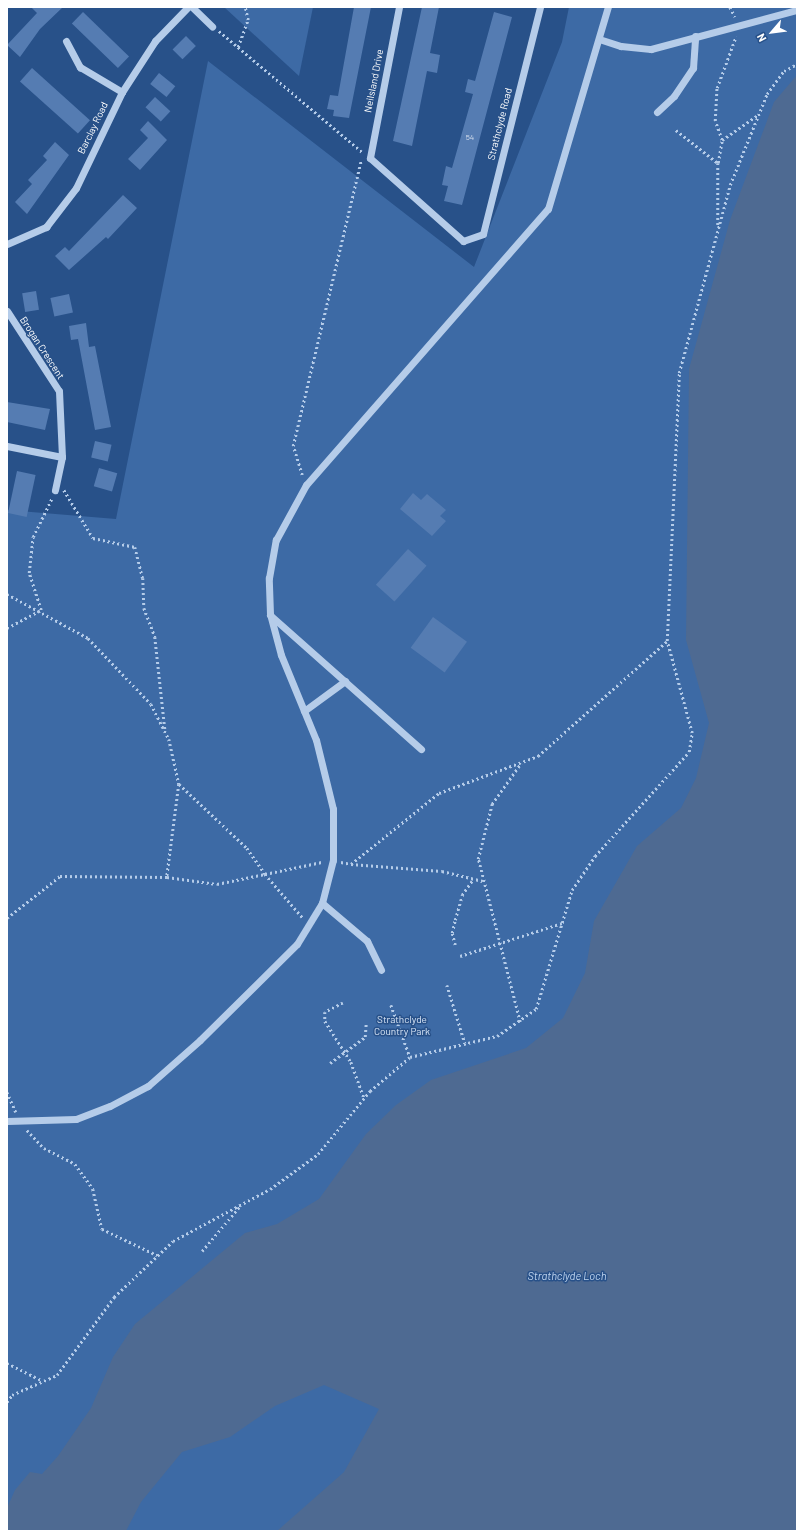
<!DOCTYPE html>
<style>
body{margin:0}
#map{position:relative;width:804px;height:1538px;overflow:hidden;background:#285189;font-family:Barlow,sans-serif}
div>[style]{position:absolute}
.green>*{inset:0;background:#3d6aa5}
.water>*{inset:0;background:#4e6a92}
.building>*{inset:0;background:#557cb2;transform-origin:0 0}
.path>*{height:2.5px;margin-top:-1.25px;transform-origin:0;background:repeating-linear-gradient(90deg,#b5cce9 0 2px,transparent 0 5px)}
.minor>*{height:7px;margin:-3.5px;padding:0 3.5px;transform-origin:3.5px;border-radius:3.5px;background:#b5cce9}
span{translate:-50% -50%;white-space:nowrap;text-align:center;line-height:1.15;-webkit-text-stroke:3px #285189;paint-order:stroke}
.number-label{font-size:8px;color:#d4deec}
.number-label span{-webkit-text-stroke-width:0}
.street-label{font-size:10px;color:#fff}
.park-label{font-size:10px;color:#d9e6f7}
.water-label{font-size:11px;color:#c1d6f0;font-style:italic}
.frame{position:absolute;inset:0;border:8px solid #fff;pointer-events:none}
.north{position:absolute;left:752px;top:12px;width:40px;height:40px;-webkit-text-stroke:3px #285189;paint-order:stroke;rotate:242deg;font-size:11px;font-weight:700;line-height:16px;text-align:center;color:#fff}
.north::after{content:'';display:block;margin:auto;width:14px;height:18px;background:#fff;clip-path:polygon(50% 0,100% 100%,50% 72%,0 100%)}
</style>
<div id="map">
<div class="green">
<div style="clip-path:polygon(224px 7px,313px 7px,299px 76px)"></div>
<div style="clip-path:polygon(569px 7px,797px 7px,797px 1531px,7px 1531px,7px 510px,116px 519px,208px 61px,474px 267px,562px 42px)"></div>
</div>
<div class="water">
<div style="clip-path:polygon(797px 75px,797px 1531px,277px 1531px,344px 1472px,379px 1409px,324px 1385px,275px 1406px,230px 1437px,182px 1452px,141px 1502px,126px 1531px,7px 1531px,7px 1508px,15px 1490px,30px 1472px,42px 1474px,58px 1456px,91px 1408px,113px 1357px,135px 1324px,245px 1233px,277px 1224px,319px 1199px,366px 1134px,396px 1105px,431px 1080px,526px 1048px,563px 1018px,585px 973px,594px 921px,637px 846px,681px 808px,696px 778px,709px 723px,686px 640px,689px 369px,730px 220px,774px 102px)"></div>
</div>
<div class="building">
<div style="clip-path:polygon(31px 7px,63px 7px,40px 29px,20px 57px,7px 45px,37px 13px)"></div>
<div style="clip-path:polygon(354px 7px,371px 7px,349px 118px,333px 116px,334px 110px,327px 109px,330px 95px,338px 96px)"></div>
<div style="clip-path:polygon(422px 7px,439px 7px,430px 53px,440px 55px,437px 73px,427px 71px,412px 146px,393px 141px)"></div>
<div style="left:83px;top:12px;width:64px;height:16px;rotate:44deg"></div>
<div style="clip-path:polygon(494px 12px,512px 17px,462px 205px,444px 201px,448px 186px,442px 185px,446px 166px,452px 168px,473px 94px,465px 92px,468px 79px,475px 81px)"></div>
<div style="left:186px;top:36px;width:14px;height:19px;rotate:45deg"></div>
<div style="left:32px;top:68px;width:78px;height:18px;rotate:42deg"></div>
<div style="left:159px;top:73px;width:21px;height:14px;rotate:39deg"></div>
<div style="left:155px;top:97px;width:21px;height:14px;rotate:43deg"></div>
<div style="clip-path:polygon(148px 121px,167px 140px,140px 170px,128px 159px,148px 138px,140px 130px)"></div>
<div style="clip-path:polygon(55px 142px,69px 155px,27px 214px,15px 202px,32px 184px,28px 180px,47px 160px,43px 156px)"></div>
<div style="clip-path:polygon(123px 195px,137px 208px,108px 239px,106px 237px,69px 270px,55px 256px,65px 247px,69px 251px)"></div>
<div style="left:36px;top:291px;width:19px;height:14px;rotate:81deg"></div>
<div style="left:69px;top:294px;width:19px;height:19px;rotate:78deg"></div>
<div style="clip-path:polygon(86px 323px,89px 347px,95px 346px,111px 427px,95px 430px,78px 339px,71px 340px,69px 326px)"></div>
<div style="clip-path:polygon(7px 402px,50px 409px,45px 430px,7px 422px)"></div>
<div style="left:95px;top:441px;width:17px;height:17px;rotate:13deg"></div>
<div style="left:99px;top:468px;width:19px;height:19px;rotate:16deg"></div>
<div style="left:17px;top:471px;width:19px;height:43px;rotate:12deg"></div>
<div style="clip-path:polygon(413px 493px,421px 500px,427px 494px,446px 510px,440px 516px,446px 521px,432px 536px,400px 509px)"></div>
<div style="left:408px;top:549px;width:25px;height:48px;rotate:42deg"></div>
<div style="left:433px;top:617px;width:42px;height:38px;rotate:36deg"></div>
</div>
<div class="path">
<div style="left:730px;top:7px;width:11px;rotate:63deg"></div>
<div style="left:219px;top:31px;width:187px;rotate:40.2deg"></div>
<div style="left:238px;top:47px;width:29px;rotate:-70deg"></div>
<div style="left:248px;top:20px;width:13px;rotate:-103deg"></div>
<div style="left:676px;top:130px;width:53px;rotate:38.2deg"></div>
<div style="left:718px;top:163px;width:62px;rotate:90deg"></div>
<div style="left:722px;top:140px;width:20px;rotate:-110deg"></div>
<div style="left:715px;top:121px;width:33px;rotate:-87deg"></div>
<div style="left:717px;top:88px;width:55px;rotate:-69.9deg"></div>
<div style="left:718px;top:163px;width:23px;rotate:-80deg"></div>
<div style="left:722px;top:140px;width:44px;rotate:-34.8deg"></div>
<div style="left:302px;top:475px;width:30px;rotate:-107deg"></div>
<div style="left:293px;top:446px;width:294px;rotate:-76.6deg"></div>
<div style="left:64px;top:490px;width:56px;rotate:58.9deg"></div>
<div style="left:93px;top:538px;width:43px;rotate:12.1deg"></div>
<div style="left:135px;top:547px;width:32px;rotate:76deg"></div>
<div style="left:143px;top:578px;width:30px;rotate:88deg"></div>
<div style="left:144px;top:608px;width:31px;rotate:69deg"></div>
<div style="left:155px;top:637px;width:93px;rotate:83.8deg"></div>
<div style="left:7px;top:594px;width:92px;rotate:28.5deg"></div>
<div style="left:88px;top:638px;width:91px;rotate:46.3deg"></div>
<div style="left:151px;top:704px;width:39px;rotate:63deg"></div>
<div style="left:169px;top:739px;width:46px;rotate:77.5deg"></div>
<div style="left:179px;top:784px;width:94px;rotate:97.4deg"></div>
<div style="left:167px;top:877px;width:50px;rotate:8deg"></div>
<div style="left:217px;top:884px;width:49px;rotate:-11.8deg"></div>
<div style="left:265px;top:874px;width:58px;rotate:49.2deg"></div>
<div style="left:7px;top:628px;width:38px;rotate:-28deg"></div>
<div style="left:41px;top:610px;width:39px;rotate:-108deg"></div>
<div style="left:29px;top:573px;width:36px;rotate:-84deg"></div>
<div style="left:33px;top:537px;width:43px;rotate:-64deg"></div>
<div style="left:179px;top:784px;width:93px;rotate:43.3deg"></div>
<div style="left:247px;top:848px;width:32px;rotate:55deg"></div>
<div style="left:265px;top:874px;width:58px;rotate:-11.9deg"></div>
<div style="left:341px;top:862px;width:10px;rotate:11deg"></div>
<div style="left:351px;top:864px;width:113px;rotate:-38.9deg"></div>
<div style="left:439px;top:793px;width:106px;rotate:-20.5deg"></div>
<div style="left:538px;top:756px;width:173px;rotate:-41.7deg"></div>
<div style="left:351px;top:864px;width:91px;rotate:4.4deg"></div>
<div style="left:442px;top:871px;width:42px;rotate:13.7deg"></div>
<div style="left:7px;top:918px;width:68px;rotate:-38.4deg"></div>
<div style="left:60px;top:876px;width:107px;rotate:0.5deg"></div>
<div style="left:455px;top:945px;width:12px;rotate:-104deg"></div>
<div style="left:452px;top:933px;width:13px;rotate:-77deg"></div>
<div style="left:455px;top:920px;width:26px;rotate:-74deg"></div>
<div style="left:462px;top:895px;width:19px;rotate:-55deg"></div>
<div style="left:460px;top:956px;width:107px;rotate:-17.9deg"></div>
<div style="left:447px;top:985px;width:61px;rotate:72.8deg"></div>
<div style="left:343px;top:1003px;width:20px;rotate:153deg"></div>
<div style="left:325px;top:1012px;width:9px;rotate:90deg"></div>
<div style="left:325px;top:1021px;width:49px;rotate:57.6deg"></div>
<div style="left:351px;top:1062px;width:38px;rotate:70deg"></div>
<div style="left:391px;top:1005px;width:55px;rotate:69.9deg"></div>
<div style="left:520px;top:1022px;width:168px;rotate:-104.4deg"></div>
<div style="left:478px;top:859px;width:57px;rotate:-75.7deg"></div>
<div style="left:492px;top:804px;width:50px;rotate:-54.7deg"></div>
<div style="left:330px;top:1063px;width:44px;rotate:-36.6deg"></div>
<div style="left:365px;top:1037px;width:13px;rotate:-86deg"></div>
<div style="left:7px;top:1092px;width:22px;rotate:66deg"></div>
<div style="left:27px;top:1130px;width:25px;rotate:47deg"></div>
<div style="left:44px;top:1148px;width:35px;rotate:27deg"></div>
<div style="left:75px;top:1164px;width:31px;rotate:54deg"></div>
<div style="left:93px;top:1189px;width:41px;rotate:77.3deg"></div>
<div style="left:102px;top:1229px;width:61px;rotate:25.3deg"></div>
<div style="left:202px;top:1251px;width:59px;rotate:-49.8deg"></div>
<div style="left:7px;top:1363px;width:40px;rotate:26.6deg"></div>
<div style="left:7px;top:1402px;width:9px;rotate:-54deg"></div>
<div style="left:12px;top:1395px;width:49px;rotate:-24deg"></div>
<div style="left:57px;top:1375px;width:97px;rotate:-53.8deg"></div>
<div style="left:114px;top:1297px;width:81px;rotate:-43.5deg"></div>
<div style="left:173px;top:1241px;width:110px;rotate:-28.2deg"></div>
<div style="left:270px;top:1189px;width:59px;rotate:-36.1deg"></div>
<div style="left:318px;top:1154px;width:82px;rotate:-50.5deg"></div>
<div style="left:370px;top:1091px;width:52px;rotate:-40.4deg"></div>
<div style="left:410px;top:1057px;width:89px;rotate:-13.6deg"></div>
<div style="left:497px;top:1036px;width:47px;rotate:-34.7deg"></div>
<div style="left:536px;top:1009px;width:124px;rotate:-73.2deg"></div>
<div style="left:572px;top:890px;width:41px;rotate:-55.9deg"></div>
<div style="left:595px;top:856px;width:140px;rotate:-47.9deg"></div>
<div style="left:689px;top:752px;width:19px;rotate:-81deg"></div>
<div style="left:692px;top:733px;width:95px;rotate:-105.2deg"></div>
<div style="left:667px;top:641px;width:268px;rotate:-87.4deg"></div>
<div style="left:679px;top:373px;width:195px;rotate:-74.8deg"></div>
<div style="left:730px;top:185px;width:98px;rotate:-67.9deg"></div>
<div style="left:767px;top:94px;width:29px;rotate:-54deg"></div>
<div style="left:784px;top:71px;width:15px;rotate:-28deg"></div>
</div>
<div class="minor">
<div style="left:192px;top:7px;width:28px;rotate:44deg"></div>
<div style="left:399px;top:7px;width:154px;rotate:100.9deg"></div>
<div style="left:370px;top:158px;width:125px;rotate:41.7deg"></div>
<div style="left:463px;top:241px;width:21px;rotate:-19deg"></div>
<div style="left:483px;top:234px;width:234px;rotate:-75.9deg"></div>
<div style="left:599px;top:39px;width:23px;rotate:18deg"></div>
<div style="left:621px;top:46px;width:30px;rotate:6deg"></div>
<div style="left:651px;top:49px;width:151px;rotate:-15deg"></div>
<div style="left:66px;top:41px;width:30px;rotate:62deg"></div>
<div style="left:80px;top:67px;width:49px;rotate:30.8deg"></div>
<div style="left:657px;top:112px;width:23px;rotate:-43deg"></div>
<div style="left:674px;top:96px;width:34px;rotate:-56deg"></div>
<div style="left:693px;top:68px;width:32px;rotate:-86deg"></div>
<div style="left:7px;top:244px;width:43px;rotate:-23.6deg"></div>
<div style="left:46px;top:227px;width:49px;rotate:-52.4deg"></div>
<div style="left:76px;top:188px;width:106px;rotate:-64.4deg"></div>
<div style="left:122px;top:92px;width:61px;rotate:-57.1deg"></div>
<div style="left:155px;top:41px;width:47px;rotate:-45.9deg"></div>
<div style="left:7px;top:311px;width:95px;rotate:57deg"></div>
<div style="left:59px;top:391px;width:66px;rotate:87.4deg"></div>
<div style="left:62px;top:457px;width:34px;rotate:102deg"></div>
<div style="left:7px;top:446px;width:56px;rotate:11.3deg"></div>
<div style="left:270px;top:615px;width:202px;rotate:41.6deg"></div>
<div style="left:304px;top:711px;width:51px;rotate:-36.2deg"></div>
<div style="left:322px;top:903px;width:59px;rotate:40.2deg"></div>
<div style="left:367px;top:941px;width:32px;rotate:64deg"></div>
<div style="left:7px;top:1121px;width:69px;rotate:-1.7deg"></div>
<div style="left:76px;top:1119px;width:36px;rotate:-21deg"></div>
<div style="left:110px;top:1106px;width:43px;rotate:-27.8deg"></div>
<div style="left:148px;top:1086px;width:69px;rotate:-41.5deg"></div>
<div style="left:200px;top:1040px;width:136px;rotate:-44.7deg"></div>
<div style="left:297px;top:944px;width:48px;rotate:-58.6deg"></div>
<div style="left:322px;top:903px;width:44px;rotate:-75.7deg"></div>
<div style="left:333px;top:860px;width:51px;rotate:-90deg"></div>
<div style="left:333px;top:809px;width:71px;rotate:-103.8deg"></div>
<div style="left:316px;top:740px;width:92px;rotate:-112.4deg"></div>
<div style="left:281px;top:655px;width:42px;rotate:-105deg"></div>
<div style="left:270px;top:614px;width:36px;rotate:-92deg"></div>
<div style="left:269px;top:578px;width:39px;rotate:-80deg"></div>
<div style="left:276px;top:540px;width:63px;rotate:-61.4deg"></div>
<div style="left:306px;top:485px;width:367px;rotate:-48.8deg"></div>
<div style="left:548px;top:209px;width:211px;rotate:-73.5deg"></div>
</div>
<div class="number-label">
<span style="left:470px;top:138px">54</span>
</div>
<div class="street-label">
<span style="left:374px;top:81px;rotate:-79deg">Neilsland Drive</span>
<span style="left:500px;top:124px;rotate:-76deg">Strathclyde Road</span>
<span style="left:93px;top:128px;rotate:-64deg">Barclay Road</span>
<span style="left:42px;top:348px;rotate:57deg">Brogan Crescent</span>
</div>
<div class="park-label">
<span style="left:402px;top:1025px">Strathclyde<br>Country Park</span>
</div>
<div class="water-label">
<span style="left:567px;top:1276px">Strathclyde Loch</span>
</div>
<div class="frame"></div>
<div class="north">N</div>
</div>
